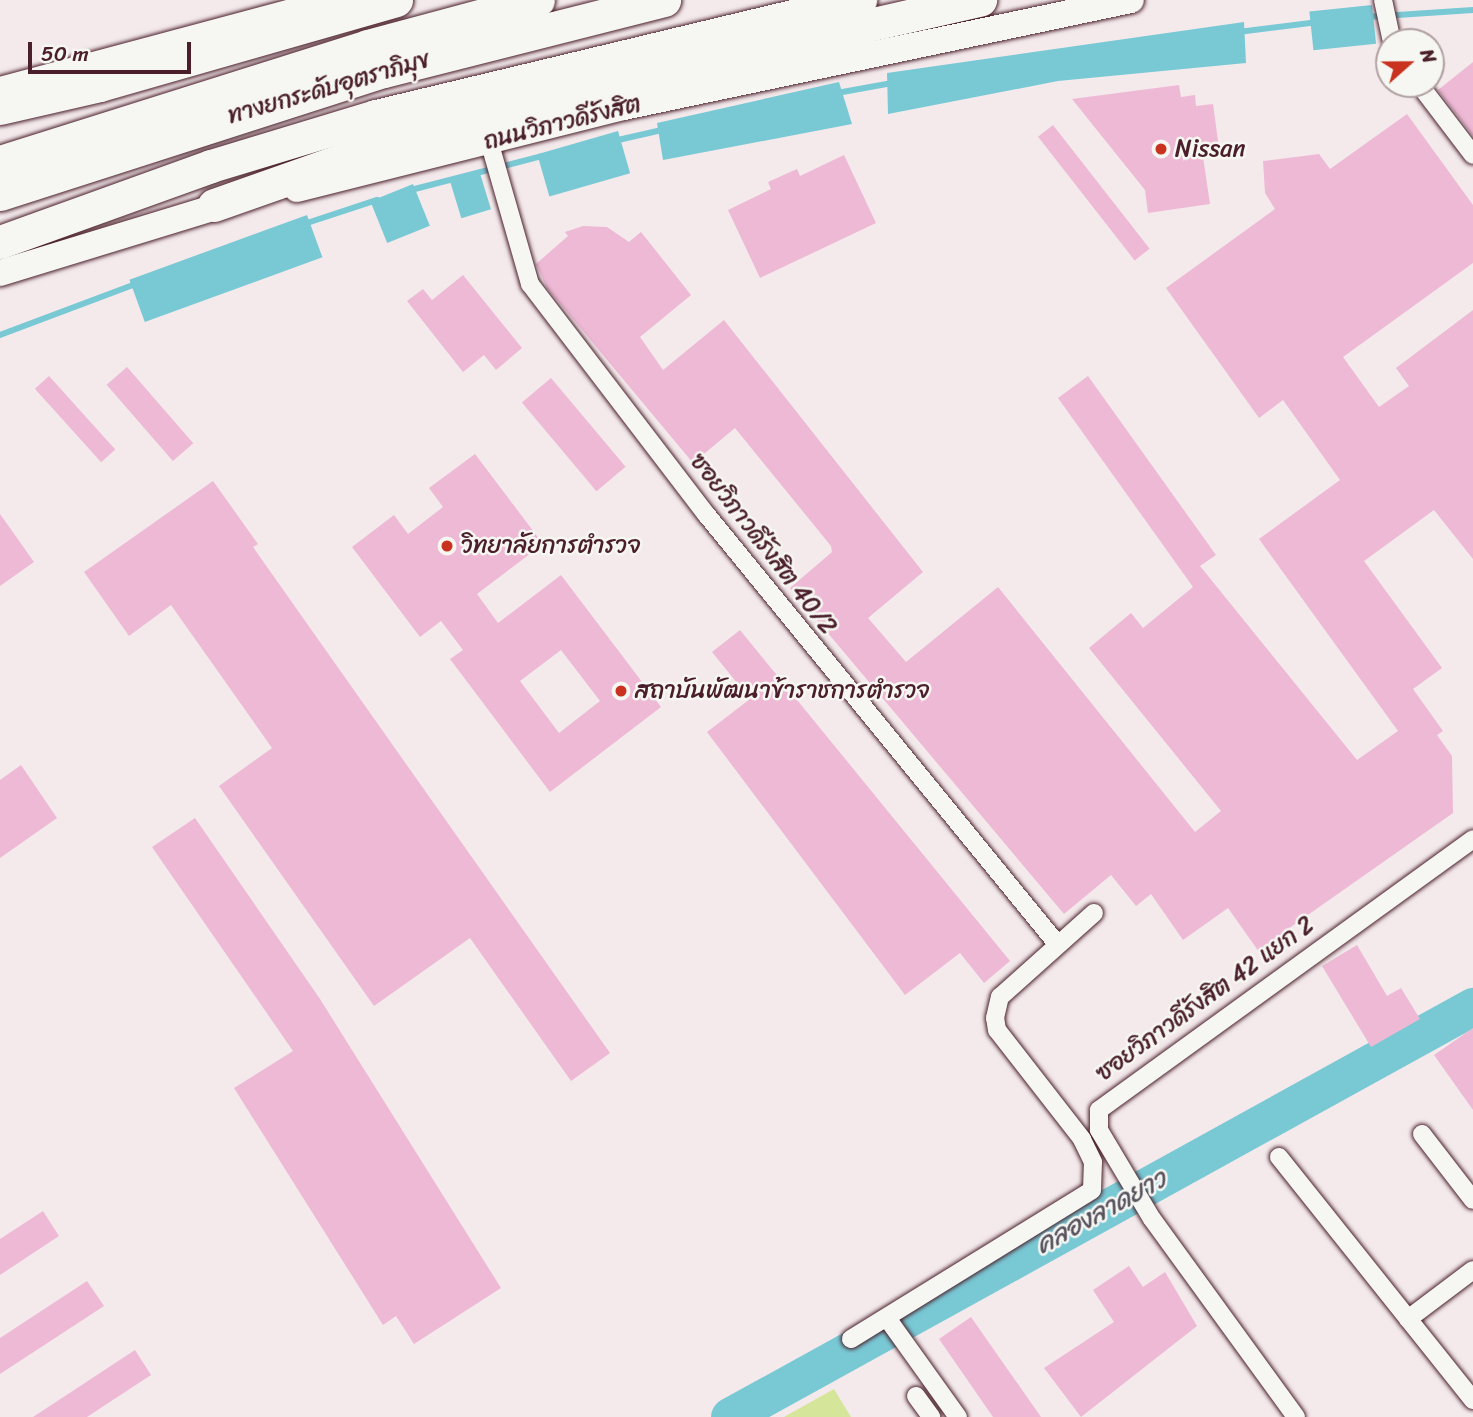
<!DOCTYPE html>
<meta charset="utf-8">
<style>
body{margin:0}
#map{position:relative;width:1473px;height:1417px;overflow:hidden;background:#f4eaec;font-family:Sriracha,"Playpen Sans Thai",sans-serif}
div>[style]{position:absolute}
.green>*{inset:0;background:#d5e599}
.water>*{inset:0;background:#79c9d5;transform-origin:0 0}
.stream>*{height:6px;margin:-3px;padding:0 3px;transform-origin:3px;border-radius:3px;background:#79c9d5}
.river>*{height:38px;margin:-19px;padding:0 19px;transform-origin:19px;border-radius:19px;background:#79c9d5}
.building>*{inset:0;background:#edb9d5;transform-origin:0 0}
.roads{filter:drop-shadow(0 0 2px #4a1f2b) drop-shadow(0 0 2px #4a1f2b)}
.street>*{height:18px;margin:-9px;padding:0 9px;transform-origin:9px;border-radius:9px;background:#f6f6f2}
.secondary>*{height:26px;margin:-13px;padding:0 13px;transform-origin:13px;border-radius:13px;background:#f6f6f2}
.highway>*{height:33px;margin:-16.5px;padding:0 16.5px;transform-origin:16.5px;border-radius:16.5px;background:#f6f6f2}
.dots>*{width:19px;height:19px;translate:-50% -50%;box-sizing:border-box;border:4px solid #f6f6f2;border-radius:50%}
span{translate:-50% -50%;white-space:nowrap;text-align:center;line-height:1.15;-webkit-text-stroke:5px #f6f6f2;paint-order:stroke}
.street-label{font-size:24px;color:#4a1f2b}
.poi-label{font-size:24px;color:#4a1f2b}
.left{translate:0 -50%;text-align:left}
.water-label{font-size:26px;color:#58525e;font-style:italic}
.north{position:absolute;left:1375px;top:28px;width:70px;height:70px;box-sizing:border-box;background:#f6f6f2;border:2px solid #b1a0a2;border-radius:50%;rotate:69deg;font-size:19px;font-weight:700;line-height:28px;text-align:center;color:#4a1f2b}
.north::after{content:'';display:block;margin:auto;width:24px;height:32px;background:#c8321e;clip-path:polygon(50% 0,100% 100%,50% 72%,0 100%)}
.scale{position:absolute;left:28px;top:42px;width:163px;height:32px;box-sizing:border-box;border:4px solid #4a1f2b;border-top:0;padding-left:9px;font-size:21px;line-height:24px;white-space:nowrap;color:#4a1f2b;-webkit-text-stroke:5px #f6f6f2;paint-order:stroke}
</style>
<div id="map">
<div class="green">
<div style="clip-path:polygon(834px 1389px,851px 1417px,784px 1417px)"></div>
</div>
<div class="water">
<div style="left:1372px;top:5px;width:39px;height:63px;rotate:84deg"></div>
<div style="clip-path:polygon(1244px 22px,1246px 63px,1058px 81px,888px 114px,887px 73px)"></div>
<div style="clip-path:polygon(839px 82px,852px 124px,663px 160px,657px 123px)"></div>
<div style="left:618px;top:131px;width:44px;height:84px;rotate:74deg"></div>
<div style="left:479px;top:170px;width:41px;height:31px;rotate:73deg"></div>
<div style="left:413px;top:184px;width:45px;height:46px;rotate:68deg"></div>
<div style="left:307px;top:215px;width:45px;height:189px;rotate:70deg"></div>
</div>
<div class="stream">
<div style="left:1367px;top:17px;width:106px;rotate:-3.8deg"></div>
<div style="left:1238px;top:32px;width:81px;rotate:-7.1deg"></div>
<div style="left:837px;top:93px;width:56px;rotate:-10.3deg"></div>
<div style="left:618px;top:140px;width:45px;rotate:-12.8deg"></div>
<div style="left:407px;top:191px;width:139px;rotate:-14.5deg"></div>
<div style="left:304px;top:224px;width:77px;rotate:-18.2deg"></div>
<div style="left:0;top:335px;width:147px;rotate:-20.6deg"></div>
</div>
<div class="river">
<div style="left:730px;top:1417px;width:849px;rotate:-28.89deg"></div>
</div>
<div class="building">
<div style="clip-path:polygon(1473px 62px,1473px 136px,1438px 90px)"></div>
<div style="clip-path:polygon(1179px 85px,1181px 97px,1195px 95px,1196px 106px,1213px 104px,1219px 148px,1202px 150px,1210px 204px,1148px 213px,1145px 190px,1072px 99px)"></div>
<div style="clip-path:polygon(1407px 114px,1473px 205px,1473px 263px,1343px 357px,1379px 407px,1409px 386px,1396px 368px,1473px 310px,1473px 559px,1434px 510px,1364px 561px,1442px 668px,1413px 689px,1443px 731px,1437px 735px,1452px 756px,1453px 813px,1285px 931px,1289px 937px,1283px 946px,1264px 959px,1228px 908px,1183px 940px,1151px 894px,1136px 906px,1111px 875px,1064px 914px,790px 588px,832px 552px,831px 546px,735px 428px,693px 463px,547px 288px,536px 264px,568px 236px,565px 232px,583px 226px,607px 227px,629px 242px,641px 232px,691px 295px,640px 337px,663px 370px,724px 320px,923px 572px,868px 618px,906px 662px,998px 587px,1195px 832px,1221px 811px,1089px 648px,1131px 613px,1143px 628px,1193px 587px,1058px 398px,1088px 376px,1216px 555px,1200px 566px,1357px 760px,1398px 731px,1259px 539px,1340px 480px,1283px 400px,1259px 418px,1166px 288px,1275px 209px,1265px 193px,1263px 161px,1319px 154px,1330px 169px)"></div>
<div style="left:1053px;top:125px;width:157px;height:19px;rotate:52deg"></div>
<div style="clip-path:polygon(844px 155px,876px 223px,760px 278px,728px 210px,771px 189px,768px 182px,797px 169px,800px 176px)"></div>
<div style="clip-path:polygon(463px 275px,522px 348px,496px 370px,484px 355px,463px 372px,407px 301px,423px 289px,432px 300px)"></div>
<div style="left:127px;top:367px;width:101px;height:27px;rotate:49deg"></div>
<div style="left:49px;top:376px;width:99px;height:19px;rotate:48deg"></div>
<div style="left:551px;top:378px;width:116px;height:38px;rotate:50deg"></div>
<div style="clip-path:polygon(evenodd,475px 454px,543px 544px,477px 594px,498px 623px,561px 575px,661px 707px,550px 792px,450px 659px,463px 650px,441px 621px,420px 637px,352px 547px,394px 515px,408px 534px,443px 507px,429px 488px,475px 454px,561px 650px,600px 701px,559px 733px,520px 681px,561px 650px)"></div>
<div style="clip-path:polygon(213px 481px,258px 544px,253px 547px,610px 1053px,571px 1081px,470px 938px,374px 1006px,219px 786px,272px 748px,171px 605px,129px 636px,84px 572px)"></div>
<div style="clip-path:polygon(0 514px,34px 562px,0 586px)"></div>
<div style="clip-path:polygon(740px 630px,1010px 961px,984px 983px,960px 953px,905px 995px,707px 732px,750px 699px,712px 652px)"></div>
<div style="clip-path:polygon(21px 765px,57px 818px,0 858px,0 780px)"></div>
<div style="clip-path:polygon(195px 818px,320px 999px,501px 1288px,414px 1344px,396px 1316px,383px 1325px,234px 1088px,293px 1051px,152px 847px)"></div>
<div style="clip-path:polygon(1357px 945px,1387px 996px,1401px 988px,1420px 1019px,1371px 1047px,1322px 966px)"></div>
<div style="clip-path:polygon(1473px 1028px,1473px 1110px,1434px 1055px)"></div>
<div style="clip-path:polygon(43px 1211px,59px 1236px,0 1275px,0 1239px)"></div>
<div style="clip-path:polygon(1129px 1266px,1143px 1287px,1165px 1272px,1197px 1326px,1081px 1417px,1044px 1368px,1114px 1322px,1093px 1290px)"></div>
<div style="clip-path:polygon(87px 1281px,104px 1306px,0 1374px,0 1338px)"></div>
<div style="clip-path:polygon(971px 1317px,1041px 1417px,993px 1417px,939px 1339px)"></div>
<div style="clip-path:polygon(135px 1350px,151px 1375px,87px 1417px,33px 1417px)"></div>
</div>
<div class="roads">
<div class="street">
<div style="left:1383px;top:0;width:43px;rotate:77.9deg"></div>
<div style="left:1419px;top:84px;width:89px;rotate:52.7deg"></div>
<div style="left:489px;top:141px;width:149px;rotate:74deg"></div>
<div style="left:530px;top:284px;width:290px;rotate:52.6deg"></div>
<div style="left:706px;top:514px;width:556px;rotate:50.76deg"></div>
<div style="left:1422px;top:1134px;width:83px;rotate:52.3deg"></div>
<div style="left:1279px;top:1157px;width:311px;rotate:51.4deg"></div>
<div style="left:887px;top:1318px;width:122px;rotate:54.4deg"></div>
<div style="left:1408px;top:1319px;width:81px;rotate:-37deg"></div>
<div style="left:851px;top:1339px;width:283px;rotate:-31.7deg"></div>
<div style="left:1092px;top:1190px;width:28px;rotate:-88deg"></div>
<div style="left:1093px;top:1162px;width:25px;rotate:-116deg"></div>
<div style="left:1082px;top:1139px;width:138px;rotate:-127.9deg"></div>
<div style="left:997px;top:1030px;width:12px;rotate:-99deg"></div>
<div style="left:995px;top:1018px;width:22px;rotate:-77deg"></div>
<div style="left:1000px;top:997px;width:126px;rotate:-41.8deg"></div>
<div style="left:916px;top:1396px;width:26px;rotate:54deg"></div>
<div style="left:1296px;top:1417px;width:245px;rotate:-126deg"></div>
<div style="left:1152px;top:1219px;width:104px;rotate:-120.8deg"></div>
<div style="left:1099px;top:1130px;width:20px;rotate:-90deg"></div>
<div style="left:1099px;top:1110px;width:462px;rotate:-35.9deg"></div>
</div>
<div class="secondary">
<div style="left:0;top:90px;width:347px;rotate:-15deg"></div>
<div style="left:297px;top:189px;width:337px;rotate:-14.1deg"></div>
<div style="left:624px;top:107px;width:518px;rotate:-11.92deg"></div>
<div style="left:0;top:273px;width:243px;rotate:-17deg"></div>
</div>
<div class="highway">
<div style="left:0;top:108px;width:103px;rotate:-13deg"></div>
<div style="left:100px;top:85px;width:308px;rotate:-16deg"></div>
<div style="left:0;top:162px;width:386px;rotate:-17.5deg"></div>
<div style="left:368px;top:46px;width:176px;rotate:-15.1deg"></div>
<div style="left:0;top:194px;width:403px;rotate:-17.8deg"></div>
<div style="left:384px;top:71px;width:289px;rotate:-14.2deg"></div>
<div style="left:214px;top:205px;width:190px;rotate:-19.4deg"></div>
<div style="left:393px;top:142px;width:210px;rotate:-15.2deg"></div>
<div style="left:596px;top:87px;width:394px;rotate:-12.8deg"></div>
<div style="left:0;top:242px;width:224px;rotate:-19.8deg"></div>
<div style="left:211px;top:166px;width:172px;rotate:-16.9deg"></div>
<div style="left:376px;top:116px;width:498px;rotate:-13.5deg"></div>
</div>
</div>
<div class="dots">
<div style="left:1161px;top:149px;background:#c8321e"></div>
<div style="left:447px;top:546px;background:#c8321e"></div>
<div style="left:621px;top:691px;background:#c8321e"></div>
</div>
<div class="street-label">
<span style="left:329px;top:88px;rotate:-16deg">ทางยกระดับอุตราภิมุข</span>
<span style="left:562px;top:123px;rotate:-14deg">ถนนวิภาวดีรังสิต</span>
<span style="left:763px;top:544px;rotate:52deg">ซอยวิภาวดีรังสิต 40/2</span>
<span style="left:1205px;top:999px;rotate:-36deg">ซอยวิภาวดีรังสิต 42 แยก 2</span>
</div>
<div class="poi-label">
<span class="left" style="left:1175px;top:149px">Nissan</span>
<span class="left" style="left:461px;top:546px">วิทยาลัยการตำรวจ</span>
<span class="left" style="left:635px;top:691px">สถาบันพัฒนาข้าราชการตำรวจ</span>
</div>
<div class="water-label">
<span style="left:1101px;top:1212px;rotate:-29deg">คลองลาดยาว</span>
</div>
<div class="north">N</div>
<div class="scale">50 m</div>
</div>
